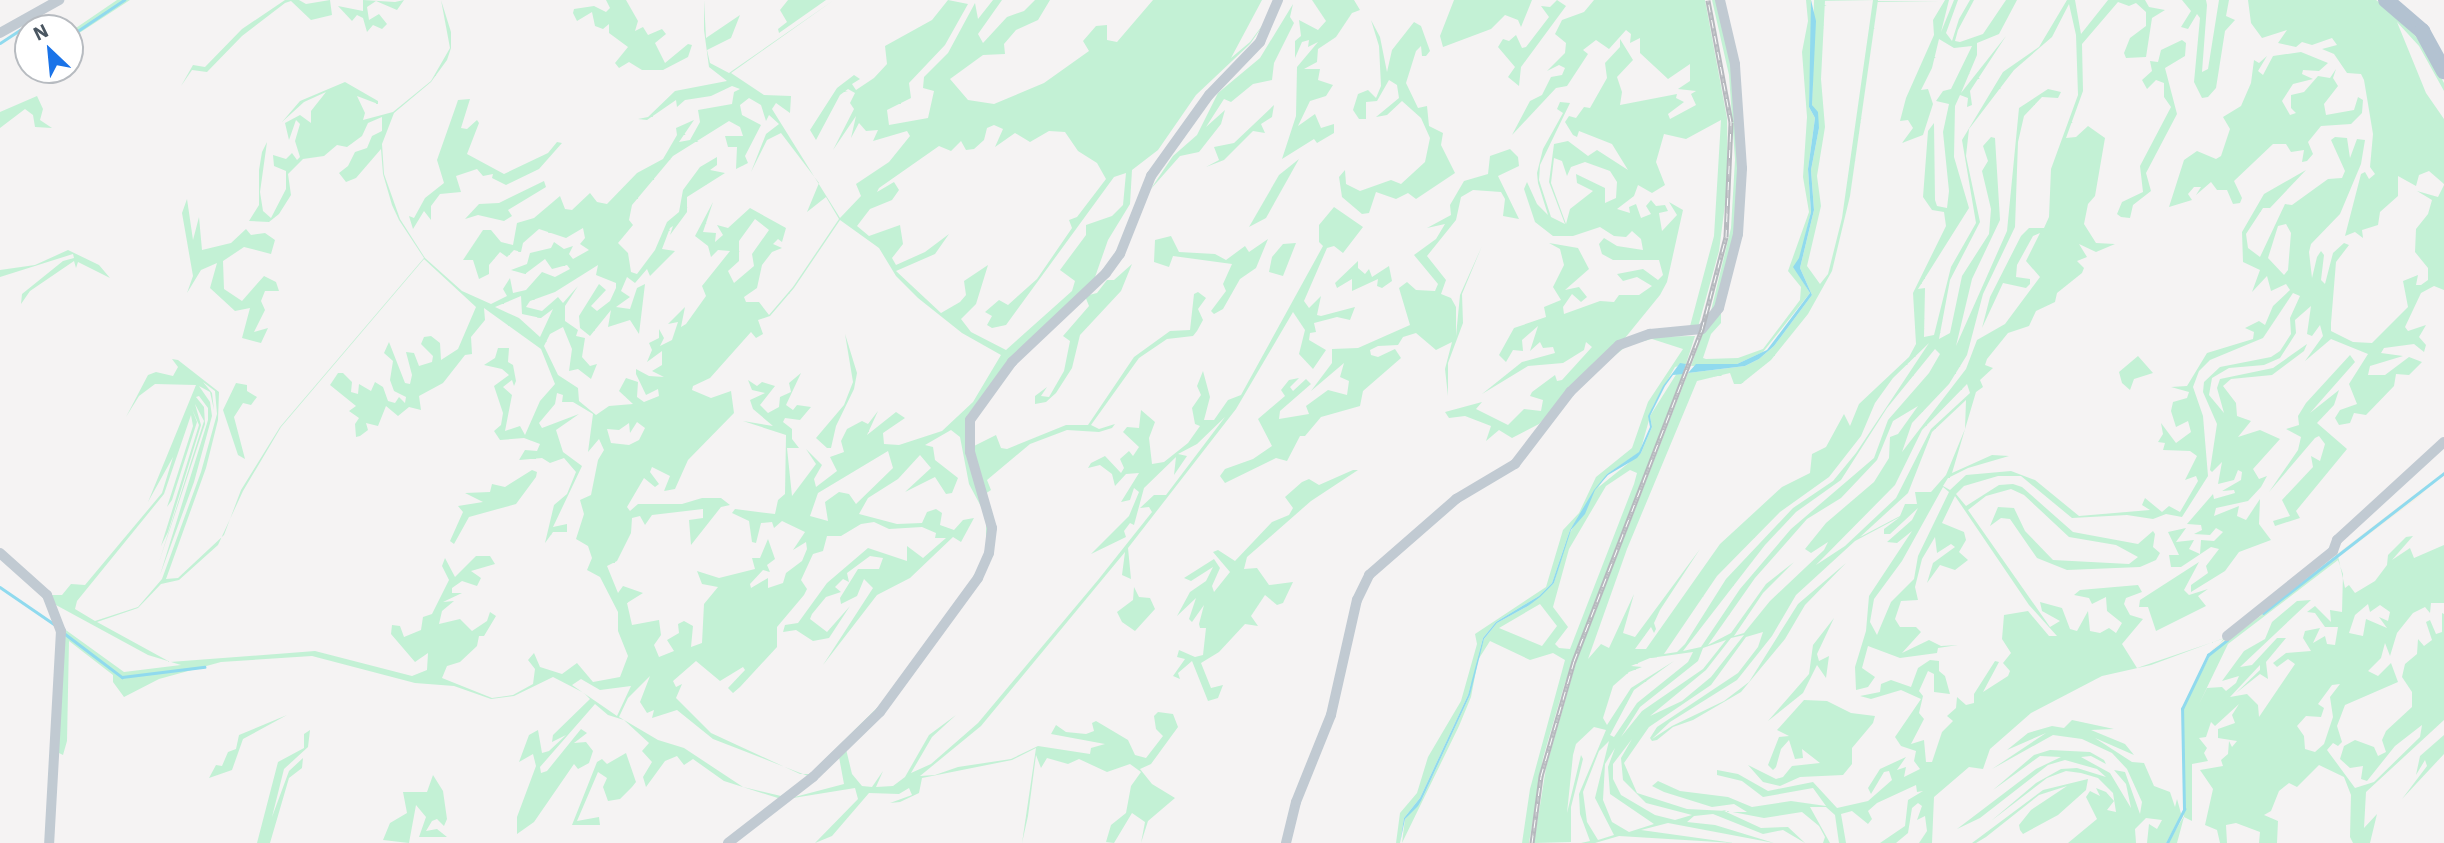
<!DOCTYPE html>
<style>
body{margin:0}
#map{position:relative;width:2444px;height:843px;overflow:hidden;background:#f5f3f3;font-family:"IBM Plex Sans",sans-serif}
div>[style]{position:absolute}
.green>*{inset:0;background:#c3f1d5}
.sand>*{inset:0;background:#f5f0e5}
.water>*{inset:0;background:#90daee}
.stream>*{height:2.5px;margin:-1.25px;padding:0 1.25px;transform-origin:1.25px;border-radius:1.25px;background:#90daee}
.minor>*{height:10px;margin:-5px;padding:0 5px;transform-origin:5px;border-radius:5px;background:#c1cad2}
.primary>*{height:16px;margin:-8px;padding:0 8px;transform-origin:8px;border-radius:8px;background:#b3c2d1}
.rail>*{height:5px;margin-top:-2.5px;transform-origin:0;background:repeating-linear-gradient(90deg,#fff 0 8px,#b5b8bd 0 16px);box-sizing:border-box;border-block:2px solid #b5b8bd}
span{translate:-50% -50%;white-space:nowrap;text-align:center;line-height:1.15;-webkit-text-stroke:5px #fff;paint-order:stroke}
.north{position:absolute;left:14px;top:14px;width:70px;height:70px;box-sizing:border-box;background:#fff;border:2px solid #b7bbc0;border-radius:50%;rotate:334deg;font-size:19px;font-weight:700;line-height:28px;text-align:center;color:#4a5661}
.north::after{content:'';display:block;margin:auto;width:24px;height:32px;background:#1a73e8;clip-path:polygon(50% 0,100% 100%,50% 72%,0 100%)}
</style>
<div id="map">
<div class="green">
<div style="clip-path:polygon(117px 0,130px 0,70px 39px,70px 32px)"></div>
<div style="clip-path:polygon(285px 0,299px 0,306px 4px,330px 0,332px 15px,311px 20px,291px 1px,285px 3px,242px 36px,207px 72px,192px 70px,181px 86px,193px 65px,205px 67px,242px 29px)"></div>
<div style="clip-path:polygon(363px 0,395px 2px,404px 0,397px 10px,376px 1px,367px 7px,369px 20px,379px 14px,387px 24px,382px 29px,373px 25px,367px 32px,363px 18px,357px 15px,352px 21px,338px 6px,363px 11px)"></div>
<div style="clip-path:polygon(evenodd,441px 0,451px 32px,451px 48px,447px 60px,431px 82px,394px 113px,382px 144px,384px 174px,400px 219px,425px 258px,462px 291px,491px 304px,507px 296px,503px 289px,510px 278px,513px 293px,526px 290px,542px 272px,555px 277px,570px 269px,567px 265px,552px 269px,545px 259px,525px 274px,511px 270px,527px 264px,530px 253px,551px 248px,554px 242px,564px 249px,573px 246px,569px 254px,573px 259px,589px 250px,580px 244px,585px 238px,583px 228px,566px 238px,539px 229px,523px 243px,521px 252px,514px 250px,507px 257px,500px 252px,489px 265px,489px 274px,479px 279px,473px 260px,463px 260px,483px 230px,491px 230px,501px 242px,513px 245px,517px 223px,534px 218px,560px 196px,565px 209px,572px 210px,590px 193px,597px 202px,607px 204px,637px 173px,663px 159px,677px 135px,676px 128px,694px 120px,679px 142px,690px 140px,700px 122px,698px 110px,732px 104px,734px 92px,740px 89px,732px 86px,711px 96px,685px 100px,677px 107px,676px 100px,647px 120px,638px 119px,648px 117px,675px 91px,727px 81px,709px 67px,704px 30px,704px 0,706px 38px,740px 15px,731px 38px,707px 50px,710px 63px,729px 73px,834px 0,731px 73px,764px 95px,791px 96px,790px 113px,776px 103px,772px 109px,840px 218px,861px 196px,856px 184px,889px 162px,910px 136px,907px 131px,873px 141px,878px 130px,866px 131px,859px 123px,851px 138px,856px 116px,833px 150px,854px 109px,850px 103px,855px 93px,848px 89px,840px 95px,816px 140px,810px 130px,837px 88px,854px 75px,860px 79px,852px 84px,856px 90px,874px 78px,887px 64px,885px 46px,932px 20px,948px 0,968px 4px,945px 45px,909px 83px,911px 98px,887px 110px,889px 125px,928px 118px,934px 91px,923px 88px,924px 77px,948px 53px,975px 3px,978px 19px,993px 0,1002px 0,978px 34px,983px 43px,1007px 17px,1024px 11px,1035px 0,1050px 0,1038px 20px,1016px 30px,1004px 44px,1005px 54px,983px 55px,950px 79px,968px 100px,994px 104px,1044px 83px,1089px 51px,1083px 41px,1096px 26px,1107px 25px,1107px 40px,1117px 42px,1153px 0,1262px 0,1231px 58px,1250px 42px,1273px 11px,1250px 44px,1196px 95px,1158px 150px,1132px 170px,1130px 204px,1108px 240px,1094px 280px,1010px 359px,967px 416px,966px 448px,989px 533px,986px 557px,976px 578px,883px 704px,808px 779px,781px 799px,724px 781px,693px 759px,684px 765px,677px 756px,665px 761px,646px 787px,643px 777px,652px 762px,642px 751px,649px 743px,624px 720px,608px 715px,595px 704px,540px 767px,541px 773px,547px 771px,581px 729px,587px 733px,574px 743px,586px 742px,593px 751px,589px 763px,578px 769px,574px 764px,534px 822px,517px 834px,517px 817px,536px 766px,533px 754px,519px 762px,529px 735px,538px 730px,542px 753px,549px 751px,566px 735px,552px 742px,553px 735px,590px 699px,584px 693px,553px 677px,514px 696px,491px 699px,454px 686px,415px 683px,312px 656px,221px 662px,159px 679px,124px 697px,113px 682px,113px 675px,69px 641px,67px 741px,63px 755px,55px 751px,63px 628px,124px 672px,181px 665px,148px 655px,56px 605px,50px 595px,62px 595px,71px 584px,85px 585px,162px 493px,173px 457px,148px 502px,196px 385px,155px 384px,139px 396px,126px 417px,148px 375px,156px 372px,173px 376px,178px 367px,172px 359px,178px 360px,219px 392px,218px 420px,206px 468px,166px 579px,178px 578px,224px 535px,241px 490px,280px 427px,424px 258px,399px 220px,392px 205px,383px 174px,381px 149px,356px 178px,346px 182px,339px 173px,348px 166px,355px 152px,367px 148px,372px 136px,382px 131px,382px 117px,368px 123px,362px 136px,347px 147px,337px 145px,324px 156px,303px 159px,288px 174px,291px 195px,279px 214px,269px 222px,249px 221px,259px 205px,259px 170px,262px 152px,267px 142px,260px 192px,263px 211px,271px 218px,286px 189px,286px 171px,274px 166px,273px 155px,286px 159px,292px 153px,297px 160px,300px 157px,295px 141px,300px 124px,296px 120px,289px 140px,285px 123px,300px 115px,311px 123px,311px 111px,326px 92px,304px 102px,282px 122px,300px 101px,345px 82px,378px 101px,378px 104px,357px 96px,365px 113px,363px 120px,393px 112px,431px 81px,450px 48px,441px 0,749px 98px,761px 105px,766px 121px,769px 115px,779px 124px,766px 134px,751px 172px,767px 140px,781px 133px,819px 183px,807px 212px,826px 197px,839px 219px,793px 287px,769px 315px,759px 302px,746px 302px,744px 297px,757px 288px,762px 265px,772px 252px,782px 248px,773px 244px,778px 239px,782px 242px,786px 228px,750px 208px,728px 228px,717px 225px,723px 235px,715px 242px,716px 233px,703px 232px,713px 202px,695px 236px,708px 246px,711px 257px,718px 250px,730px 251px,702px 286px,706px 296px,686px 324px,681px 327px,685px 307px,668px 324px,678px 322px,672px 340px,660px 346px,664px 338px,659px 329px,659px 338px,649px 343px,652px 350px,647px 362px,662px 351px,662px 365px,652px 371px,664px 377px,649px 376px,636px 369px,636px 374px,646px 395px,658px 389px,659px 396px,644px 402px,637px 397px,638px 382px,626px 378px,619px 391px,633px 404px,609px 406px,596px 415px,579px 401px,578px 388px,558px 375px,544px 346px,550px 334px,563px 327px,572px 349px,569px 371px,578px 369px,591px 379px,597px 364px,590px 366px,582px 357px,585px 338px,576px 336px,578px 330px,565px 321px,565px 306px,578px 286px,563px 303px,558px 297px,542px 311px,526px 307px,530px 301px,555px 292px,598px 265px,596px 275px,616px 283px,616px 288px,610px 301px,597px 311px,591px 306px,606px 290px,599px 284px,579px 316px,580px 328px,590px 336px,611px 310px,608px 327px,630px 320px,639px 334px,645px 284px,637px 288px,630px 309px,616px 307px,630px 297px,621px 291px,627px 277px,635px 283px,647px 269px,650px 276px,675px 251px,662px 249px,670px 228px,673px 226px,670px 235px,687px 212px,687px 197px,725px 173px,710px 170px,717px 165px,717px 157px,700px 167px,683px 190px,679px 212px,667px 222px,655px 250px,637px 274px,631px 272px,628px 253px,618px 243px,633px 225px,629px 220px,632px 205px,673px 156px,729px 121px,740px 127px,743px 136px,725px 136px,728px 147px,737px 147px,736px 169px,748px 163px,745px 156px,761px 125px,742px 115px,740px 105px,749px 98px,441px 0,994px 125px,1003px 129px,995px 147px,1015px 133px,1030px 142px,1049px 131px,1065px 132px,1078px 151px,1097px 163px,1106px 179px,1077px 217px,1069px 220px,1072px 228px,1037px 279px,1008px 305px,999px 300px,985px 312px,992px 316px,987px 325px,992px 328px,1006px 325px,1114px 177px,1126px 173px,1123px 205px,1112px 216px,1086px 225px,1086px 235px,1060px 270px,1075px 281px,1072px 291px,1006px 350px,971px 332px,961px 319px,976px 304px,988px 265px,964px 281px,966px 295px,960px 302px,941px 313px,896px 271px,935px 254px,949px 234px,925px 252px,896px 265px,892px 258px,903px 244px,900px 225px,869px 236px,857px 226px,870px 209px,892px 200px,899px 190px,894px 182px,877px 192px,879px 188px,939px 146px,951px 151px,961px 141px,966px 150px,974px 149px,984px 140px,987px 128px,994px 125px,441px 0,755px 219px,769px 230px,752px 254px,754px 266px,734px 283px,728px 271px,739px 261px,739px 241px,755px 219px,441px 0,840px 220px,879px 248px,896px 276px,918px 298px,962px 333px,1001px 355px,973px 402px,942px 431px,899px 445px,884px 444px,883px 433px,905px 418px,896px 412px,867px 435px,878px 411px,868px 424px,862px 421px,847px 429px,841px 441px,844px 452px,830px 457px,837px 471px,816px 487px,814px 479px,822px 465px,806px 449px,816px 464px,792px 496px,787px 448px,799px 448px,792px 439px,792px 429px,783px 422px,785px 418px,800px 420px,811px 407px,797px 405px,793px 410px,786px 405px,801px 373px,789px 383px,791px 392px,780px 397px,779px 407px,768px 413px,760px 405px,775px 386px,762px 382px,757px 386px,748px 380px,752px 390px,765px 393px,750px 400px,753px 409px,773px 426px,743px 421px,786px 435px,785px 494px,778px 500px,775px 514px,735px 509px,732px 513px,749px 521px,752px 542px,756px 543px,761px 523px,772px 522px,774px 528px,782px 521px,805px 532px,793px 550px,806px 542px,807px 549px,802px 561px,786px 573px,783px 583px,768px 588px,768px 578px,751px 588px,750px 584px,763px 570px,770px 572px,767px 565px,775px 559px,768px 539px,760px 558px,752px 558px,755px 569px,719px 578px,697px 571px,702px 584px,718px 587px,704px 604px,702px 643px,691px 647px,693px 626px,684px 621px,678px 624px,679px 633px,667px 640px,674px 651px,659px 657px,654px 645px,661px 635px,659px 620px,632px 625px,627px 603px,643px 593px,623px 586px,618px 593px,607px 566px,617px 561px,631px 533px,632px 518px,640px 516px,645px 525px,652px 515px,703px 509px,703px 518px,689px 520px,691px 545px,721px 507px,730px 505px,721px 498px,702px 498px,682px 504px,638px 504px,630px 511px,627px 507px,644px 478px,655px 487px,659px 484px,650px 472px,652px 467px,670px 476px,664px 491px,675px 489px,688px 460px,734px 413px,731px 391px,711px 398px,692px 390px,693px 386px,710px 378px,751px 332px,756px 338px,763px 334px,758px 320px,770px 316px,794px 288px,840px 220px,441px 0,424px 259px,476px 307px,458px 349px,441px 360px,440px 343px,431px 336px,424px 337px,421px 344px,433px 356px,432px 362px,419px 366px,414px 353px,406px 352px,412px 375px,410px 384px,405px 383px,389px 342px,384px 353px,393px 361px,390px 380px,394px 391px,406px 397px,405px 403px,399px 397px,395px 403px,388px 401px,383px 387px,375px 382px,371px 391px,359px 384px,358px 394px,351px 392px,352px 382px,343px 373px,338px 373px,330px 385px,356px 406px,349px 411px,359px 418px,355px 424px,356px 437px,360px 436px,368px 430px,366px 423px,378px 426px,386px 406px,398px 416px,409px 407px,421px 410px,419px 396px,443px 383px,465px 355px,472px 354px,471px 337px,485px 320px,484px 308px,541px 349px,555px 384px,540px 401px,525px 435px,520px 426px,505px 431px,512px 395px,503px 387px,512px 380px,514px 386px,516px 381px,513px 365px,508px 362px,509px 348px,498px 348px,495px 358px,484px 365px,502px 369px,509px 375px,494px 386px,503px 413px,501px 425px,494px 431px,500px 440px,524px 438px,540px 444px,537px 451px,525px 450px,519px 460px,542px 458px,550px 463px,564px 458px,576px 472px,567px 494px,554px 505px,545px 543px,553px 532px,567px 532px,567px 524px,553px 527px,582px 466px,563px 452px,556px 430px,579px 414px,542px 428px,539px 423px,555px 404px,557px 393px,563px 395px,562px 402px,573px 402px,593px 414px,588px 452px,599px 439px,604px 450px,598px 460px,591px 495px,580px 500px,584px 514px,576px 539px,588px 546px,592px 558px,587px 570px,600px 577px,618px 612px,618px 631px,628px 656px,620px 677px,593px 682px,577px 663px,562px 674px,540px 667px,534px 653px,528px 660px,535px 669px,533px 684px,513px 695px,492px 698px,442px 678px,447px 666px,460px 662px,477px 646px,479px 636px,484px 636px,496px 616px,490px 612px,487px 621px,472px 631px,460px 619px,439px 624px,442px 611px,454px 601px,443px 602px,462px 593px,452px 593px,452px 588px,462px 581px,477px 586px,481px 578px,471px 571px,495px 564px,490px 556px,476px 556px,455px 577px,445px 558px,442px 566px,449px 580px,432px 614px,423px 617px,421px 630px,404px 637px,400px 626px,392px 625px,391px 634px,415px 662px,428px 653px,427px 670px,412px 676px,315px 651px,170px 662px,97px 622px,138px 608px,161px 584px,179px 580px,218px 545px,243px 491px,281px 427px,424px 259px,441px 0,521px 296px,522px 314px,541px 318px,553px 309px,540px 337px,519px 318px,495px 307px,521px 296px,441px 0,203px 382px,215px 391px,217px 414px,201px 472px,162px 579px,138px 607px,95px 621px,75px 609px,77px 601px,164px 494px,191px 415px,193px 426px,167px 507px,172px 500px,197px 422px,192px 409px,199px 425px,161px 546px,168px 532px,201px 425px,195px 404px,204px 421px,159px 562px,205px 424px,204px 407px,196px 397px,199px 396px,208px 408px,208px 420px,160px 575px,194px 482px,212px 416px,210px 402px,199px 386px,210px 392px,214px 410px,212px 393px,203px 382px,441px 0,637px 422px,645px 428px,639px 440px,629px 445px,611px 443px,607px 429px,619px 430px,629px 423px,630px 433px,637px 422px,441px 0,951px 430px,960px 437px,969px 484px,986px 516px,986px 553px,969px 585px,882px 703px,810px 774px,800px 774px,711px 733px,676px 698px,682px 684px,676px 687px,673px 681px,696px 661px,720px 681px,743px 667px,745px 670px,728px 688px,733px 693px,740px 687px,777px 647px,777px 627px,804px 595px,807px 589px,801px 580px,813px 554px,823px 551px,827px 536px,841px 536px,861px 524px,874px 522px,889px 529px,922px 527px,936px 533px,935px 538px,946px 538px,923px 558px,907px 546px,907px 561px,868px 548px,827px 583px,798px 623px,785px 625px,783px 632px,796px 630px,813px 641px,829px 638px,850px 606px,827px 632px,810px 619px,812px 614px,826px 597px,841px 592px,835px 587px,843px 579px,849px 582px,847px 573px,870px 556px,883px 558px,879px 569px,858px 569px,840px 598px,841px 604px,857px 596px,864px 579px,873px 588px,823px 665px,877px 595px,910px 578px,953px 537px,961px 542px,974px 518px,963px 520px,954px 530px,940px 525px,942px 513px,936px 509px,927px 512px,922px 523px,897px 524px,859px 514px,868px 498px,898px 479px,920px 455px,931px 468px,905px 492px,935px 477px,946px 494px,952px 493px,958px 478px,935px 460px,933px 447px,925px 445px,951px 430px,441px 0,888px 451px,893px 468px,856px 504px,849px 494px,839px 492px,825px 502px,828px 521px,810px 516px,818px 493px,888px 451px,441px 0,650px 676px,640px 702px,647px 713px,654px 710px,652px 718px,677px 710px,713px 739px,808px 776px,781px 796px,743px 787px,684px 748px,658px 740px,619px 717px,628px 698px,650px 676px,441px 0,581px 679px,600px 690px,631px 686px,617px 716px,572px 685px,581px 679px)"></div>
<div style="clip-path:polygon(606px 0,626px 0,638px 21px,635px 31px,643px 27px,648px 35px,662px 29px,666px 34px,655px 43px,665px 63px,688px 44px,692px 45px,688px 57px,663px 70px,642px 70px,629px 62px,619px 68px,615px 63px,628px 47px,609px 33px,609px 24px,603px 29px,595px 26px,592px 12px,577px 21px,573px 13px,574px 9px,594px 6px,606px 12px,610px 8px)"></div>
<div style="clip-path:polygon(788px 0,826px 0,779px 33px,778px 29px,787px 22px,780px 10px)"></div>
<div style="clip-path:polygon(1312px 0,1354px 0,1360px 10px,1352px 13px,1336px 37px,1318px 49px,1317px 62px,1304px 69px,1320px 69px,1318px 80px,1333px 85px,1326px 96px,1310px 101px,1298px 126px,1315px 114px,1321px 128px,1334px 124px,1334px 133px,1317px 143px,1314px 139px,1282px 159px,1296px 116px,1297px 67px,1318px 42px,1308px 47px,1309px 40px,1302px 42px,1295px 58px,1295px 41px,1301px 36px,1299px 20px,1318px 30px,1326px 21px)"></div>
<div style="clip-path:polygon(1454px 0,1532px 0,1521px 27px,1518px 20px,1505px 15px,1491px 29px,1443px 47px,1440px 36px)"></div>
<div style="clip-path:polygon(1557px 0,1566px 6px,1521px 67px,1519px 86px,1508px 77px,1515px 67px,1498px 47px,1503px 39px,1509px 41px,1516px 35px,1522px 48px,1526px 47px,1549px 17px,1541px 6px,1550px 7px)"></div>
<div style="clip-path:polygon(evenodd,1594px 0,1705px 0,1727px 118px,1728px 181px,1719px 251px,1698px 327px,1689px 330px,1714px 236px,1721px 120px,1686px 139px,1664px 134px,1656px 162px,1665px 185px,1652px 193px,1638px 185px,1634px 196px,1617px 209px,1630px 213px,1629px 207px,1636px 204px,1641px 218px,1651px 214px,1646px 206px,1651px 200px,1656px 206px,1665px 205px,1668px 211px,1659px 213px,1662px 231px,1677px 215px,1669px 202px,1683px 210px,1667px 282px,1660px 295px,1625px 338px,1539px 424px,1512px 438px,1499px 430px,1486px 441px,1491px 426px,1465px 416px,1449px 418px,1445px 412px,1482px 402px,1476px 409px,1508px 425px,1524px 409px,1541px 411px,1543px 400px,1530px 396px,1532px 392px,1555px 375px,1557px 381px,1562px 380px,1592px 347px,1586px 342px,1584px 350px,1563px 363px,1528px 366px,1482px 394px,1522px 362px,1555px 353px,1553px 347px,1543px 348px,1540px 342px,1530px 351px,1538px 326px,1522px 340px,1523px 351px,1513px 350px,1506px 362px,1499px 355px,1514px 328px,1546px 317px,1544px 307px,1561px 300px,1553px 287px,1564px 265px,1560px 249px,1549px 243px,1578px 248px,1589px 269px,1565px 290px,1579px 287px,1587px 297px,1581px 302px,1572px 294px,1563px 307px,1564px 314px,1600px 301px,1614px 302px,1619px 295px,1639px 295px,1652px 286px,1637px 277px,1623px 281px,1617px 274px,1643px 269px,1658px 280px,1663px 275px,1659px 260px,1613px 260px,1602px 254px,1599px 244px,1604px 238px,1617px 246px,1643px 250px,1641px 239px,1632px 231px,1626px 237px,1614px 236px,1600px 227px,1573px 236px,1553px 236px,1535px 222px,1524px 189px,1527px 182px,1537px 204px,1548px 215px,1538px 183px,1537px 173px,1543px 149px,1563px 113px,1557px 109px,1560px 102px,1570px 103px,1540px 165px,1539px 180px,1551px 217px,1565px 224px,1549px 182px,1554px 144px,1568px 141px,1588px 156px,1597px 150px,1628px 170px,1612px 144px,1579px 131px,1577px 137px,1573px 135px,1565px 122px,1569px 116px,1576px 118px,1584px 107px,1590px 108px,1607px 78px,1605px 63px,1620px 47px,1620px 39px,1633px 60px,1617px 77px,1622px 92px,1620px 105px,1677px 94px,1676px 98px,1684px 102px,1668px 114px,1670px 119px,1696px 105px,1691px 94px,1696px 91px,1678px 89px,1690px 81px,1690px 64px,1668px 79px,1640px 53px,1640px 38px,1630px 43px,1631px 34px,1626px 30px,1609px 49px,1596px 40px,1583px 50px,1588px 54px,1567px 86px,1556px 88px,1512px 135px,1530px 101px,1542px 95px,1551px 77px,1562px 75px,1565px 68px,1559px 65px,1547px 71px,1565px 53px,1566px 43px,1555px 34px,1562px 20px,1584px 12px,1594px 0,1554px 158px,1562px 161px,1567px 176px,1571px 167px,1585px 162px,1610px 171px,1617px 182px,1616px 198px,1605px 203px,1605px 188px,1576px 174px,1577px 183px,1593px 191px,1570px 209px,1566px 224px,1551px 183px,1554px 158px)"></div>
<div style="clip-path:polygon(1712px 0,1718px 0,1732px 63px,1739px 138px,1736px 225px,1723px 291px,1709px 319px,1731px 228px,1735px 160px,1729px 75px)"></div>
<div style="clip-path:polygon(1806px 0,1811px 0,1812px 16px,1809px 107px,1815px 118px,1808px 169px,1811px 212px,1797px 272px,1810px 293px,1763px 352px,1737px 364px,1691px 366px,1704px 330px,1721px 311px,1721px 323px,1711px 334px,1703px 358px,1706px 359px,1738px 358px,1763px 349px,1800px 300px,1801px 287px,1788px 271px,1809px 212px,1803px 177px,1807px 117px,1802px 52px,1808px 21px)"></div>
<div style="clip-path:polygon(evenodd,1814px 0,1825px 0,1821px 79px,1825px 127px,1817px 176px,1821px 206px,1807px 266px,1820px 284px,1828px 274px,1842px 218px,1873px 0,1878px 0,1850px 196px,1832px 271px,1808px 314px,1771px 360px,1741px 384px,1734px 384px,1730px 373px,1697px 381px,1627px 549px,1588px 659px,1601px 644px,1609px 648px,1634px 594px,1623px 633px,1635px 637px,1700px 549px,1660px 610px,1654px 623px,1656px 629px,1654px 633px,1651px 627px,1635px 649px,1646px 649px,1720px 544px,1782px 487px,1810px 473px,1812px 454px,1826px 447px,1844px 414px,1850px 426px,1859px 404px,1909px 357px,1916px 344px,1913px 293px,1946px 226px,1944px 212px,1932px 210px,1923px 197px,1928px 131px,1934px 123px,1935px 200px,1937px 206px,1947px 208px,1949px 191px,1943px 132px,1949px 104px,1936px 101px,1943px 91px,1951px 89px,1972px 46px,1954px 48px,1939px 39px,1932px 68px,1921px 90px,1928px 89px,1933px 104px,1923px 135px,1902px 143px,1913px 128px,1908px 120px,1900px 121px,1906px 98px,1934px 35px,1933px 20px,1945px 0,1949px 0,1941px 32px,1954px 0,1958px 0,1946px 33px,1952px 41px,1959px 19px,1970px 0,1974px 0,1958px 30px,1955px 41px,1960px 42px,1983px 34px,2006px 0,2017px 0,1999px 34px,1977px 43px,1977px 55px,1961px 93px,2006px 36px,1970px 91px,1972px 105px,1967px 107px,1968px 98px,1960px 95px,1955px 106px,1954px 157px,1969px 208px,1918px 289px,1925px 288px,1924px 337px,1934px 335px,1951px 267px,1976px 223px,1962px 140px,2003px 72px,2039px 47px,2067px 0,2075px 0,2081px 34px,2108px 0,2145px 0,2149px 7px,2165px 10px,2152px 18px,2146px 57px,2126px 58px,2124px 53px,2130px 38px,2146px 26px,2146px 12px,2136px 3px,2129px 6px,2118px 2px,2082px 44px,2083px 91px,2066px 138px,2076px 137px,2088px 126px,2105px 138px,2095px 196px,2088px 204px,2084px 224px,2096px 243px,2115px 244px,2096px 252px,2079px 244px,2087px 257px,2077px 261px,2084px 268px,2082px 273px,2057px 293px,2055px 302px,2036px 311px,2029px 326px,2008px 333px,1987px 359px,1985px 365px,1993px 368px,1980px 380px,1983px 387px,1976px 392px,1952px 473px,1992px 455px,2009px 456px,1968px 468px,1948px 478px,1943px 486px,1950px 490px,1966px 475px,2011px 471px,2035px 480px,2079px 516px,2150px 510px,2142px 505px,2145px 498px,2162px 512px,2169px 506px,2180px 512px,2198px 481px,2196px 476px,2185px 480px,2197px 456px,2190px 451px,2163px 450px,2165px 443px,2158px 442px,2163px 434px,2161px 423px,2176px 443px,2191px 432px,2188px 421px,2176px 427px,2171px 411px,2173px 402px,2187px 398px,2189px 392px,2171px 387px,2187px 386px,2207px 353px,2253px 339px,2254px 332px,2245px 328px,2259px 321px,2265px 325px,2273px 306px,2290px 290px,2286px 284px,2271px 291px,2267px 276px,2252px 292px,2260px 270px,2243px 262px,2242px 232px,2264px 194px,2306px 170px,2270px 208px,2263px 208px,2246px 234px,2248px 248px,2260px 257px,2285px 204px,2292px 205px,2328px 179px,2342px 178px,2345px 171px,2331px 140px,2335px 137px,2347px 138px,2350px 158px,2357px 139px,2365px 140px,2361px 164px,2340px 214px,2311px 244px,2309px 252px,2312px 278px,2317px 257px,2321px 251px,2324px 255px,2321px 280px,2325px 284px,2333px 253px,2344px 243px,2349px 245px,2336px 262px,2331px 323px,2331px 331px,2353px 342px,2372px 343px,2408px 307px,2403px 281px,2418px 275px,2416px 285px,2421px 285px,2428px 280px,2428px 268px,2415px 252px,2416px 229px,2428px 214px,2432px 200px,2417px 191px,2438px 197px,2444px 185px,2444px 290px,2434px 286px,2421px 293px,2405px 327px,2408px 331px,2426px 325px,2419px 337px,2426px 345px,2424px 352px,2414px 344px,2384px 348px,2381px 353px,2403px 356px,2370px 366px,2368px 375px,2385px 375px,2409px 357px,2422px 362px,2409px 375px,2396px 374px,2394px 386px,2366px 415px,2354px 413px,2350px 423px,2339px 425px,2335px 418px,2340px 410px,2357px 404px,2349px 384px,2368px 354px,2331px 339px,2305px 361px,2323px 336px,2320px 325px,2312px 336px,2307px 334px,2311px 306px,2295px 320px,2296px 333px,2280px 358px,2264px 365px,2229px 368px,2212px 378px,2209px 395px,2224px 413px,2217px 388px,2220px 379px,2273px 368px,2307px 344px,2304px 351px,2272px 375px,2231px 379px,2223px 386px,2236px 403px,2237px 416px,2251px 421px,2238px 437px,2260px 430px,2280px 439px,2253px 469px,2259px 479px,2267px 476px,2261px 487px,2248px 501px,2216px 508px,2214px 516px,2239px 506px,2237px 516px,2246px 520px,2260px 499px,2259px 524px,2271px 540px,2239px 552px,2225px 571px,2191px 592px,2191px 585px,2208px 573px,2206px 566px,2219px 549px,2211px 547px,2181px 567px,2171px 567px,2169px 555px,2179px 555px,2168px 532px,2186px 528px,2176px 542px,2194px 540px,2189px 549px,2200px 554px,2201px 540px,2214px 541px,2223px 532px,2216px 528px,2210px 535px,2194px 534px,2202px 530px,2201px 525px,2187px 524px,2213px 494px,2214px 499px,2235px 493px,2234px 490px,2222px 491px,2241px 480px,2242px 472px,2238px 470px,2234px 480px,2218px 484px,2222px 462px,2212px 472px,2210px 470px,2217px 424px,2203px 392px,2204px 382px,2220px 367px,2271px 357px,2280px 351px,2291px 334px,2290px 318px,2300px 296px,2293px 293px,2263px 338px,2210px 360px,2199px 371px,2193px 387px,2203px 416px,2208px 476px,2182px 517px,2166px 514px,2153px 519px,2127px 515px,2072px 518px,2021px 476px,1998px 476px,1964px 486px,1956px 494px,1966px 506px,1999px 485px,2013px 484px,2022px 487px,2073px 532px,2138px 544px,2153px 531px,2155px 534px,2153px 547px,2160px 553px,2156px 560px,2140px 567px,2067px 570px,2037px 558px,2010px 519px,2001px 518px,1990px 526px,1998px 507px,2014px 508px,2025px 531px,2053px 560px,2129px 564px,2138px 557px,2116px 545px,2069px 537px,2024px 495px,2011px 489px,1986px 496px,1968px 510px,2050px 627px,2060px 621px,2042px 611px,2040px 602px,2062px 608px,2070px 629px,2077px 631px,2088px 611px,2090px 631px,2100px 633px,2109px 628px,2116px 633px,2122px 623px,2107px 611px,2106px 597px,2092px 604px,2089px 598px,2074px 595px,2080px 590px,2138px 585px,2142px 592px,2126px 598px,2124px 604px,2130px 615px,2143px 619px,2122px 644px,2137px 668px,2228px 637px,2218px 646px,2224px 638px,2151px 665px,2102px 676px,2031px 713px,1990px 749px,1983px 769px,1969px 767px,1934px 797px,1932px 843px,1919px 843px,1927px 831px,1925px 816px,1917px 820px,1922px 806px,1918px 803px,1912px 808px,1908px 833px,1896px 843px,1880px 843px,1905px 826px,1908px 800px,1923px 791px,1917px 792px,1916px 785px,1877px 803px,1868px 811px,1872px 819px,1868px 824px,1852px 811px,1841px 814px,1846px 843px,1839px 843px,1835px 815px,1826px 807px,1810px 807px,1830px 843px,1823px 843px,1825px 837px,1819px 826px,1802px 812px,1764px 818px,1722px 810px,1761px 828px,1788px 827px,1805px 843px,1783px 830px,1763px 834px,1713px 814px,1694px 816px,1687px 822px,1715px 825px,1774px 843px,1668px 823px,1641px 830px,1734px 843px,1619px 836px,1595px 843px,1581px 843px,1590px 841px,1580px 814px,1579px 794px,1606px 730px,1594px 727px,1576px 744px,1573px 755px,1567px 813px,1581px 755px,1583px 759px,1571px 807px,1571px 842px,1534px 843px,1546px 768px,1577px 659px,1688px 373px,1745px 366px,1759px 359px,1774px 346px,1812px 295px,1800px 268px,1814px 210px,1811px 170px,1819px 128px,1812px 105px,1814px 0,2069px 4px,2076px 35px,2078px 95px,2051px 169px,2049px 217px,2044px 228px,2029px 228px,2021px 236px,1990px 297px,1982px 328px,2003px 283px,2026px 288px,2030px 284px,2030px 279px,2016px 277px,2017px 265px,2033px 236px,2040px 233px,2026px 261px,2040px 277px,2005px 324px,1977px 340px,1966px 369px,1902px 452px,1912px 423px,1949px 384px,1967px 355px,1983px 294px,2015px 227px,2018px 142px,2024px 116px,2042px 97px,2058px 98px,2061px 92px,2048px 89px,2019px 108px,2007px 231px,1956px 346px,1972px 279px,2000px 220px,1995px 138px,1991px 137px,1983px 146px,1988px 161px,1982px 171px,1991px 209px,1989px 234px,1962px 276px,1950px 333px,1939px 339px,1950px 280px,1980px 222px,1966px 156px,1969px 129px,2014px 70px,2052px 37px,2069px 4px,1814px 0,2286px 224px,2291px 233px,2288px 270px,2284px 275px,2268px 258px,2278px 226px,2286px 224px,1814px 0,1929px 343px,1856px 453px,1833px 481px,1793px 508px,1726px 579px,1685px 644px,1677px 652px,1664px 654px,1717px 576px,1780px 512px,1829px 477px,1861px 436px,1875px 403px,1893px 378px,1929px 343px,1814px 0,1935px 349px,1940px 354px,1929px 373px,1888px 420px,1874px 458px,1791px 529px,1740px 589px,1701px 647px,1683px 651px,1765px 545px,1796px 512px,1841px 480px,1887px 408px,1935px 349px,1814px 0,1967px 384px,1970px 393px,1931px 429px,1896px 498px,1845px 546px,1816px 565px,1895px 485px,1922px 430px,1967px 384px,1814px 0,1966px 400px,1965px 429px,1946px 475px,1931px 492px,1915px 492px,1917px 504px,1905px 504px,1900px 516px,1860px 537px,1908px 493px,1932px 432px,1966px 400px,1814px 0,1918px 406px,1898px 434px,1890px 437px,1889px 458px,1874px 482px,1826px 523px,1805px 549px,1811px 553px,1828px 542px,1824px 550px,1770px 601px,1744px 633px,1734px 636px,1763px 593px,1794px 562px,1766px 584px,1731px 633px,1708px 645px,1755px 578px,1807px 519px,1841px 498px,1877px 460px,1893px 421px,1918px 406px,1814px 0,1943px 487px,1949px 492px,1918px 556px,1914px 579px,1891px 602px,1877px 635px,1870px 622px,1874px 599px,1902px 561px,1943px 487px,1814px 0,1955px 496px,2029px 605px,2057px 636px,2049px 636px,2028px 611px,2004px 615px,2002px 639px,2011px 653px,2003px 663px,2010px 671px,2008px 676px,1983px 692px,1999px 662px,1995px 661px,1974px 694px,1974px 703px,1966px 705px,1957px 697px,1956px 708px,1947px 716px,1953px 721px,1942px 732px,1932px 762px,1926px 762px,1924px 740px,1911px 744px,1924px 719px,1919px 713px,1923px 696px,1919px 691px,1928px 671px,1934px 674px,1934px 692px,1950px 694px,1945px 676px,1939px 671px,1939px 661px,1930px 660px,1918px 668px,1911px 687px,1891px 680px,1881px 684px,1880px 692px,1860px 696px,1871px 699px,1901px 690px,1921px 699px,1895px 737px,1901px 746px,1916px 751px,1914px 761px,1920px 769px,1904px 777px,1906px 767px,1897px 770px,1906px 757px,1880px 769px,1868px 788px,1871px 794px,1884px 772px,1889px 771px,1892px 780px,1868px 801px,1837px 808px,1813px 782px,1768px 791px,1738px 774px,1717px 770px,1717px 775px,1742px 781px,1763px 797px,1813px 788px,1826px 806px,1791px 801px,1752px 807px,1728px 797px,1680px 791px,1658px 781px,1652px 786px,1664px 792px,1712px 807px,1734px 804px,1747px 812px,1687px 809px,1637px 793px,1624px 763px,1649px 727px,1711px 685px,1746px 637px,1763px 632px,1758px 647px,1738px 673px,1657px 727px,1650px 738px,1652px 741px,1657px 740px,1673px 727px,1693px 720px,1741px 692px,1785px 639px,1805px 605px,1846px 563px,1798px 604px,1749px 682px,1724px 701px,1672px 726px,1652px 739px,1670px 722px,1737px 680px,1772px 636px,1796px 595px,1855px 541px,1900px 517px,1884px 529px,1884px 534px,1890px 534px,1918px 508px,1912px 520px,1887px 542px,1897px 543px,1912px 531px,1869px 596px,1866px 631px,1855px 667px,1856px 690px,1868px 687px,1875px 677px,1862px 668px,1868px 646px,1900px 658px,1937px 653px,1938px 648px,1958px 645px,1941px 646px,1929px 640px,1902px 653px,1921px 632px,1916px 627px,1900px 627px,1895px 619px,1901px 601px,1918px 600px,1915px 587px,1922px 559px,1935px 537px,1937px 553px,1951px 544px,1955px 547px,1933px 563px,1927px 583px,1940px 565px,1955px 570px,1968px 560px,1959px 552px,1966px 540px,1964px 532px,1942px 523px,1955px 496px,1814px 0,1744px 635px,1711px 677px,1682px 701px,1650px 716px,1706px 670px,1731px 638px,1744px 635px,1814px 0,1726px 640px,1703px 669px,1642px 711px,1621px 737px,1640px 707px,1698px 661px,1703px 648px,1726px 640px,1814px 0,1693px 652px,1688px 662px,1637px 703px,1614px 737px,1610px 735px,1634px 690px,1674px 661px,1631px 688px,1607px 725px,1603px 718px,1613px 686px,1629px 672px,1642px 667px,1631px 666px,1650px 658px,1693px 652px,1814px 0,1632px 739px,1621px 758px,1623px 780px,1646px 803px,1692px 815px,1675px 820px,1655px 815px,1621px 795px,1613px 779px,1613px 764px,1632px 739px,1814px 0,1609px 741px,1595px 798px,1614px 835px,1598px 840px,1587px 822px,1583px 792px,1599px 751px,1609px 741px,1814px 0,1615px 748px,1608px 767px,1610px 794px,1654px 824px,1629px 832px,1612px 822px,1603px 800px,1605px 764px,1615px 748px)"></div>
<div style="clip-path:polygon(2182px 0,2206px 0,2207px 5px,2202px 72px,2208px 69px,2219px 0,2229px 0,2226px 16px,2235px 20px,2225px 31px,2216px 88px,2208px 97px,2202px 98px,2194px 82px,2200px 18px,2197px 14px,2188px 29px,2181px 27px,2191px 11px)"></div>
<div style="clip-path:polygon(2248px 0,2376px 0,2398px 16px,2424px 46px,2444px 83px,2444px 91px,2419px 46px,2397px 22px,2426px 93px,2444px 119px,2444px 184px,2429px 171px,2419px 175px,2416px 186px,2398px 176px,2398px 196px,2380px 212px,2378px 225px,2362px 230px,2363px 238px,2355px 232px,2345px 236px,2361px 174px,2365px 172px,2369px 179px,2375px 174px,2370px 167px,2373px 134px,2364px 80px,2361px 74px,2347px 73px,2334px 54px,2322px 49px,2337px 45px,2332px 38px,2312px 45px,2302px 42px,2296px 47px,2278px 43px,2287px 30px,2262px 38px,2251px 23px)"></div>
<div style="clip-path:polygon(1293px 4px,1290px 17px,1294px 23px,1274px 63px,1272px 80px,1253px 84px,1231px 102px,1224px 99px,1206px 127px,1225px 110px,1221px 124px,1199px 152px,1180px 156px,1150px 190px,1173px 156px,1197px 135px,1218px 93px,1260px 58px)"></div>
<div style="clip-path:polygon(1371px 20px,1380px 37px,1387px 72px,1392px 50px,1414px 22px,1421px 26px,1430px 51px,1426px 56px,1422px 56px,1421px 46px,1416px 51px,1406px 83px,1418px 108px,1427px 106px,1429px 126px,1443px 133px,1441px 145px,1455px 173px,1416px 199px,1408px 193px,1396px 199px,1376px 192px,1369px 213px,1362px 214px,1342px 197px,1339px 177px,1345px 170px,1346px 184px,1360px 191px,1391px 180px,1401px 184px,1425px 162px,1430px 138px,1421px 118px,1402px 101px,1387px 115px,1376px 117px,1399px 98px,1397px 85px,1389px 80px,1377px 101px,1366px 102px,1366px 119px,1359px 119px,1353px 110px,1358px 94px,1368px 90px,1376px 98px,1381px 86px,1379px 46px)"></div>
<div style="clip-path:polygon(2182px 40px,2186px 43px,2185px 56px,2165px 68px,2177px 114px,2146px 173px,2151px 191px,2133px 205px,2130px 218px,2121px 217px,2117px 214px,2122px 202px,2143px 192px,2140px 166px,2171px 107px,2164px 97px,2164px 83px,2156px 80px,2147px 89px,2142px 80px,2152px 71px,2150px 61px,2158px 62px,2161px 50px)"></div>
<div style="clip-path:polygon(2301px 52px,2328px 63px,2319px 71px,2303px 70px,2302px 74px,2313px 79px,2293px 84px,2282px 101px,2290px 115px,2296px 113px,2291px 108px,2291px 95px,2304px 92px,2318px 76px,2330px 78px,2336px 69px,2333px 78px,2338px 86px,2324px 104px,2326px 115px,2354px 110px,2358px 97px,2363px 100px,2362px 113px,2351px 124px,2321px 126px,2308px 142px,2313px 154px,2307px 161px,2302px 162px,2304px 150px,2291px 152px,2286px 144px,2273px 144px,2234px 181px,2242px 198px,2240px 203px,2233px 204px,2227px 190px,2217px 190px,2211px 182px,2196px 195px,2201px 187px,2194px 187px,2188px 194px,2192px 200px,2169px 207px,2184px 160px,2197px 151px,2216px 159px,2221px 156px,2230px 129px,2223px 117px,2241px 106px,2251px 83px,2254px 60px,2259px 63px,2267px 56px,2258px 71px,2263px 75px,2273px 56px)"></div>
<div style="clip-path:polygon(37px 96px,43px 109px,40px 120px,52px 128px,35px 127px,33px 115px,25px 109px,0 128px,0 112px)"></div>
<div style="clip-path:polygon(470px 99px,461px 128px,467px 129px,477px 120px,479px 123px,467px 154px,504px 174px,548px 153px,557px 142px,562px 143px,539px 169px,506px 185px,492px 178px,493px 174px,483px 176px,477px 169px,456px 176px,461px 192px,440px 194px,431px 206px,431px 220px,424px 211px,413px 229px,409px 216px,414px 218px,425px 198px,444px 183px,437px 160px,456px 106px,458px 100px)"></div>
<div style="clip-path:polygon(1274px 105px,1272px 117px,1261px 124px,1265px 133px,1253px 131px,1224px 160px,1206px 167px,1219px 160px,1214px 147px,1234px 143px)"></div>
<div style="clip-path:polygon(1510px 149px,1518px 157px,1519px 166px,1498px 176px,1519px 219px,1503px 216px,1505px 199px,1501px 192px,1473px 190px,1461px 197px,1456px 220px,1427px 256px,1446px 280px,1441px 294px,1451px 298px,1456px 307px,1456px 336px,1460px 295px,1482px 246px,1462px 294px,1463px 323px,1448px 363px,1448px 396px,1445px 369px,1452px 342px,1436px 350px,1416px 333px,1403px 337px,1398px 345px,1378px 346px,1370px 350px,1371px 355px,1378px 357px,1395px 349px,1401px 358px,1363px 391px,1360px 406px,1321px 417px,1305px 436px,1300px 436px,1287px 461px,1276px 458px,1225px 483px,1220px 476px,1225px 469px,1253px 459px,1272px 446px,1258px 419px,1285px 396px,1281px 390px,1289px 380px,1299px 378px,1290px 387px,1293px 391px,1306px 379px,1311px 384px,1280px 411px,1279px 419px,1309px 414px,1306px 406px,1328px 390px,1347px 395px,1349px 381px,1340px 377px,1344px 363px,1311px 391px,1332px 363px,1332px 349px,1358px 348px,1410px 325px,1399px 288px,1407px 282px,1416px 290px,1435px 291px,1438px 284px,1414px 255px,1436px 239px,1445px 224px,1427px 228px,1451px 215px,1450px 205px,1464px 181px,1488px 174px,1490px 156px)"></div>
<div style="clip-path:polygon(1299px 159px,1266px 218px,1249px 227px,1279px 175px)"></div>
<div style="clip-path:polygon(544px 181px,546px 187px,508px 210px,512px 216px,504px 221px,478px 215px,465px 219px,479px 204px,499px 203px)"></div>
<div style="clip-path:polygon(187px 199px,193px 240px,199px 217px,202px 250px,231px 243px,246px 229px,251px 235px,265px 233px,275px 240px,271px 254px,244px 247px,223px 261px,224px 289px,242px 301px,264px 276px,276px 282px,279px 291px,265px 291px,261px 301px,265px 310px,254px 332px,268px 328px,261px 343px,242px 338px,250px 308px,235px 311px,210px 288px,217px 263px,201px 270px,187px 293px,193px 276px,182px 213px)"></div>
<div style="clip-path:polygon(1334px 207px,1363px 227px,1343px 253px,1334px 246px,1327px 248px,1304px 301px,1309px 308px,1321px 296px,1317px 315px,1321px 316px,1355px 307px,1350px 320px,1337px 317px,1314px 323px,1316px 332px,1310px 333px,1309px 340px,1326px 350px,1313px 369px,1299px 354px,1305px 330px,1293px 312px,1236px 409px,1128px 548px,1131px 579px,1122px 575px,1125px 552px,981px 726px,920px 776px,935px 775px,958px 767px,1011px 759px,1038px 746px,1090px 754px,1091px 748px,1105px 744px,1051px 734px,1056px 725px,1066px 732px,1086px 734px,1094px 731px,1092px 723px,1096px 721px,1128px 740px,1135px 755px,1146px 758px,1163px 736px,1156px 729px,1154px 716px,1158px 712px,1173px 714px,1178px 727px,1151px 764px,1140px 769px,1152px 784px,1175px 798px,1148px 821px,1141px 843px,1145px 822px,1132px 813px,1114px 843px,1106px 842px,1111px 825px,1126px 813px,1131px 786px,1141px 772px,1130px 764px,1107px 772px,1079px 759px,1068px 764px,1047px 758px,1041px 768px,1036px 755px,1028px 816px,1022px 843px,1036px 748px,1012px 760px,922px 778px,919px 793px,900px 802px,890px 803px,912px 795px,909px 788px,899px 794px,869px 793px,832px 836px,815px 843px,858px 799px,855px 788px,787px 799px,844px 784px,839px 757px,846px 749px,852px 774px,862px 786px,872px 787px,883px 771px,876px 787px,893px 786px,905px 777px,929px 735px,956px 715px,932px 737px,911px 773px,931px 764px,978px 723px,1098px 580px,1152px 512px,1149px 507px,1140px 508px,1154px 495px,1166px 495px,1225px 417px,1197px 444px,1178px 454px,1187px 456px,1174px 475px,1176px 457px,1144px 488px,1134px 525px,1130px 523px,1124px 531px,1126px 537px,1091px 554px,1129px 516px,1139px 492px,1134px 488px,1130px 500px,1121px 502px,1139px 473px,1126px 474px,1115px 486px,1112px 474px,1100px 465px,1088px 468px,1091px 463px,1105px 456px,1121px 473px,1124px 468px,1120px 459px,1129px 451px,1133px 456px,1139px 447px,1123px 432px,1127px 427px,1139px 428px,1141px 410px,1155px 422px,1149px 438px,1152px 464px,1164px 462px,1188px 443px,1200px 426px,1195px 424px,1192px 408px,1201px 395px,1197px 386px,1203px 371px,1210px 397px,1204px 420px,1214px 420px,1228px 400px,1241px 395px,1323px 246px,1319px 242px,1319px 225px)"></div>
<div style="clip-path:polygon(1171px 236px,1179px 252px,1215px 254px,1226px 260px,1245px 246px,1249px 252px,1268px 239px,1256px 268px,1240px 279px,1223px 309px,1214px 314px,1211px 311px,1226px 291px,1223px 284px,1232px 264px,1173px 256px,1169px 267px,1154px 262px,1155px 240px)"></div>
<div style="clip-path:polygon(1296px 243px,1283px 276px,1269px 272px,1272px 257px,1283px 244px)"></div>
<div style="clip-path:polygon(68px 250px,99px 265px,110px 278px,78px 262px,76px 268px,74px 261px,30px 291px,21px 304px,22px 294px,63px 261px,74px 258px,73px 254px,0 277px,0 270px,35px 265px)"></div>
<div style="clip-path:polygon(1358px 261px,1358px 268px,1365px 274px,1369px 269px,1372px 277px,1389px 266px,1392px 281px,1382px 288px,1377px 286px,1378px 279px,1352px 291px,1352px 279px,1337px 288px,1335px 283px)"></div>
<div style="clip-path:polygon(1132px 264px,1121px 291px,1080px 335px,1072px 368px,1056px 393px,1046px 402px,1035px 404px,1035px 396px,1047px 387px,1041px 396px,1049px 397px,1064px 371px,1070px 341px,1063px 336px,1089px 306px,1085px 296px,1097px 293px,1107px 280px,1114px 280px)"></div>
<div style="clip-path:polygon(1198px 292px,1206px 298px,1198px 309px,1203px 320px,1197px 331px,1193px 336px,1167px 339px,1139px 358px,1091px 425px,1099px 429px,1115px 424px,1112px 428px,1099px 432px,1067px 430px,1030px 444px,987px 480px,991px 490px,985px 494px,972px 447px,996px 435px,1001px 448px,1007px 449px,1066px 425px,1088px 425px,1134px 357px,1170px 331px,1190px 330px,1194px 294px)"></div>
<div style="clip-path:polygon(845px 334px,857px 373px,854px 389px,836px 426px,831px 448px,827px 448px,816px 438px,844px 405px,853px 382px)"></div>
<div style="clip-path:polygon(1695px 336px,1686px 364px,1675px 367px,1653px 406px,1640px 452px,1607px 474px,1570px 530px,1552px 583px,1539px 596px,1496px 622px,1483px 638px,1468px 695px,1420px 798px,1404px 818px,1400px 843px,1396px 843px,1400px 813px,1417px 793px,1428px 757px,1461px 701px,1477px 644px,1475px 634px,1546px 587px,1563px 530px,1579px 513px,1596px 477px,1632px 448px,1648px 402px,1683px 349px,1652px 339px,1628px 345px,1594px 372px,1542px 429px,1581px 383px,1618px 349px,1647px 337px)"></div>
<div style="clip-path:polygon(2350px 355px,2355px 362px,2310px 413px,2339px 390px,2334px 405px,2317px 423px,2347px 449px,2296px 511px,2300px 518px,2275px 526px,2273px 521px,2290px 516px,2282px 500px,2313px 467px,2311px 456px,2320px 461px,2325px 444px,2319px 436px,2315px 438px,2269px 492px,2298px 450px,2301px 437px,2286px 429px,2299px 425px,2298px 416px,2306px 403px)"></div>
<div style="clip-path:polygon(2138px 356px,2153px 373px,2134px 379px,2130px 390px,2122px 383px,2119px 372px)"></div>
<div style="clip-path:polygon(evenodd,1677px 373px,1683px 374px,1564px 686px,1543px 758px,1529px 843px,1522px 843px,1530px 789px,1565px 660px,1553px 653px,1530px 660px,1490px 641px,1478px 660px,1471px 697px,1459px 726px,1402px 843px,1405px 819px,1422px 799px,1470px 695px,1471px 678px,1484px 639px,1497px 623px,1528px 606px,1554px 583px,1568px 536px,1595px 490px,1641px 453px,1652px 427px,1650px 416px,1677px 373px,1630px 470px,1637px 473px,1634px 484px,1570px 649px,1559px 648px,1555px 644px,1568px 627px,1553px 607px,1569px 549px,1606px 486px,1630px 470px,1677px 373px,1540px 604px,1557px 626px,1542px 646px,1499px 628px,1540px 604px)"></div>
<div style="clip-path:polygon(236px 383px,247px 385px,247px 391px,257px 397px,251px 405px,243px 403px,234px 417px,245px 459px,238px 455px,223px 410px)"></div>
<div style="clip-path:polygon(532px 470px,537px 472px,536px 477px,516px 504px,469px 517px,454px 544px,450px 541px,463px 512px,458px 506px,483px 502px,465px 493px,490px 492px,492px 484px,505px 487px)"></div>
<div style="clip-path:polygon(1353px 470px,1358px 470px,1311px 501px,1247px 557px,1244px 569px,1257px 568px,1269px 585px,1293px 582px,1283px 603px,1277px 605px,1265px 595px,1251px 616px,1258px 626px,1245px 624px,1219px 652px,1201px 663px,1211px 688px,1223px 685px,1218px 698px,1208px 701px,1192px 661px,1178px 673px,1180px 679px,1173px 676px,1185px 659px,1177px 657px,1179px 650px,1195px 657px,1203px 655px,1206px 628px,1200px 628px,1199px 624px,1204px 605px,1192px 622px,1189px 619px,1196px 598px,1177px 616px,1190px 592px,1206px 581px,1213px 567px,1191px 581px,1184px 578px,1214px 559px,1220px 568px,1212px 586px,1214px 592px,1230px 572px,1213px 552px,1218px 550px,1235px 561px,1272px 522px,1289px 515px,1293px 508px,1285px 497px,1302px 482px,1309px 479px,1319px 485px)"></div>
<div style="clip-path:polygon(evenodd,2413px 536px,2392px 560px,2410px 548px,2414px 558px,2444px 545px,2444px 603px,2431px 603px,2430px 613px,2425px 607px,2413px 613px,2397px 633px,2390px 656px,2385px 643px,2381px 658px,2368px 671px,2378px 676px,2391px 663px,2398px 682px,2345px 705px,2337px 726px,2342px 742px,2338px 746px,2333px 743px,2327px 750px,2355px 788px,2374px 782px,2420px 737px,2422px 725px,2395px 746px,2367px 781px,2361px 779px,2363px 766px,2350px 768px,2340px 759px,2344px 746px,2355px 740px,2374px 747px,2378px 756px,2386px 752px,2382px 740px,2386px 731px,2412px 707px,2412px 692px,2402px 677px,2405px 664px,2417px 654px,2418px 639px,2424px 646px,2432px 640px,2426px 622px,2430px 620px,2436px 634px,2442px 632px,2442px 613px,2444px 614px,2444px 720px,2366px 792px,2364px 828px,2377px 814px,2370px 843px,2353px 843px,2350px 837px,2351px 795px,2344px 777px,2319px 765px,2297px 787px,2289px 783px,2279px 791px,2271px 811px,2264px 815px,2278px 821px,2277px 843px,2259px 843px,2260px 832px,2236px 823px,2226px 825px,2227px 843px,2220px 843px,2217px 830px,2205px 825px,2213px 789px,2200px 770px,2223px 766px,2221px 760px,2228px 754px,2229px 741px,2232px 747px,2237px 741px,2218px 738px,2218px 729px,2235px 723px,2232px 715px,2239px 704px,2215px 726px,2211px 722px,2206px 737px,2199px 738px,2207px 748px,2204px 753px,2208px 761px,2192px 764px,2192px 821px,2184px 817px,2177px 843px,2168px 843px,2184px 816px,2182px 709px,2213px 650px,2338px 556px,2345px 588px,2349px 585px,2355px 593px,2375px 581px,2387px 565px,2388px 555px,2406px 537px,2413px 536px,2338px 560px,2343px 574px,2342px 612px,2330px 610px,2331px 622px,2315px 606px,2307px 612px,2315px 613px,2325px 627px,2338px 627px,2335px 645px,2327px 644px,2325px 636px,2313px 643px,2320px 628px,2305px 631px,2303px 638px,2311px 651px,2286px 653px,2273px 663px,2277px 667px,2288px 659px,2295px 664px,2259px 717px,2258px 705px,2247px 694px,2230px 697px,2260px 665px,2260px 670px,2236px 693px,2260px 674px,2268px 679px,2266px 662px,2286px 638px,2277px 638px,2252px 665px,2240px 667px,2311px 600px,2297px 601px,2272px 622px,2265px 639px,2244px 651px,2222px 681px,2239px 676px,2236px 683px,2226px 691px,2222px 687px,2207px 688px,2199px 704px,2228px 644px,2338px 560px,2413px 536px,2368px 604px,2370px 612px,2380px 605px,2390px 612px,2388px 621px,2379px 617px,2387px 628px,2366px 619px,2363px 636px,2349px 633px,2355px 615px,2368px 604px,2413px 536px,2340px 684px,2330px 697px,2333px 717px,2324px 744px,2315px 752px,2305px 749px,2304px 736px,2297px 726px,2306px 716px,2321px 717px,2324px 708px,2318px 704px,2332px 685px,2340px 684px)"></div>
<div style="clip-path:polygon(2199px 562px,2184px 590px,2189px 595px,2208px 589px,2198px 596px,2206px 606px,2156px 631px,2148px 607px,2139px 607px,2140px 600px)"></div>
<div style="clip-path:polygon(1134px 587px,1139px 597px,1150px 598px,1155px 609px,1135px 631px,1122px 622px,1117px 612px,1133px 600px)"></div>
<div style="clip-path:polygon(1834px 618px,1817px 654px,1819px 661px,1829px 656px,1826px 678px,1817px 665px,1803px 693px,1768px 721px,1809px 674px,1813px 645px)"></div>
<div style="clip-path:polygon(1804px 700px,1827px 701px,1851px 713px,1875px 716px,1873px 723px,1852px 748px,1852px 764px,1843px 775px,1800px 777px,1780px 786px,1763px 782px,1748px 765px,1776px 779px,1783px 777px,1792px 766px,1820px 763px,1802px 749px,1803px 758px,1795px 759px,1789px 740px,1781px 749px,1776px 767px,1773px 770px,1768px 765px,1779px 737px,1789px 736px,1777px 730px)"></div>
<div style="clip-path:polygon(287px 715px,243px 739px,232px 770px,209px 778px,216px 765px,222px 766px,228px 752px,236px 749px,239px 735px)"></div>
<div style="clip-path:polygon(2072px 720px,2114px 729px,2091px 730px,2125px 744px,2134px 755px,2095px 738px,2132px 762px,2144px 763px,2154px 786px,2170px 792px,2175px 807px,2177px 799px,2182px 817px,2166px 843px,2147px 843px,2149px 824px,2157px 829px,2162px 820px,2146px 818px,2135px 829px,2136px 843px,2068px 843px,2097px 819px,2086px 797px,2090px 791px,2100px 796px,2096px 788px,2106px 792px,2114px 801px,2107px 810px,2116px 812px,2113px 793px,2098px 778px,2081px 773px,2066px 771px,2047px 778px,1991px 821px,2036px 783px,2061px 769px,2077px 768px,2106px 777px,2097px 769px,2065px 760px,2048px 765px,1980px 818px,1957px 829px,2036px 769px,2061px 757px,2040px 756px,1993px 790px,2034px 755px,2050px 750px,2090px 752px,2104px 760px,2106px 764px,2091px 756px,2081px 757px,2110px 773px,2131px 808px,2126px 784px,2114px 770px,2125px 772px,2140px 814px,2142px 802px,2127px 769px,2112px 753px,2082px 739px,2053px 735px,1992px 769px,2046px 733px,2007px 750px,2028px 733px,2052px 726px,2064px 728px)"></div>
<div style="clip-path:polygon(310px 730px,308px 747px,284px 769px,272px 817px,289px 771px,303px 758px,302px 768px,289px 778px,270px 843px,257px 843px,278px 762px,304px 748px,304px 734px)"></div>
<div style="clip-path:polygon(2444px 735px,2444px 754px,2402px 799px,2427px 766px,2425px 760px,2416px 775px,2420px 756px)"></div>
<div style="clip-path:polygon(626px 753px,636px 782px,632px 787px,620px 799px,608px 801px,603px 787px,607px 778px,598px 772px,577px 821px,599px 817px,600px 825px,572px 825px,597px 762px,602px 759px,607px 764px)"></div>
<div style="clip-path:polygon(433px 775px,443px 791px,447px 819px,444px 826px,437px 819px,432px 821px,426px 831px,437px 829px,447px 837px,419px 837px,426px 817px,416px 805px,409px 843px,383px 840px,390px 823px,407px 813px,403px 792px,427px 792px)"></div>
<div style="clip-path:polygon(2088px 779px,2086px 790px,2058px 815px,2023px 834px,2020px 830px,2019px 825px,2031px 810px,2067px 786px,2039px 795px,1986px 837px,1976px 843px,1972px 843px,2043px 790px)"></div>
</div>
<div class="sand">
<div style="clip-path:polygon(2444px 472px,2419px 497px,2219px 647px,2212px 650px,2182px 709px,2184px 816px,2166px 843px,2184px 809px,2181px 709px,2212px 649px)"></div>
</div>
<div class="water">
<div style="clip-path:polygon(1811px 0,1816px 21px,1812px 105px,1818px 112px,1819px 128px,1811px 170px,1814px 210px,1800px 268px,1812px 295px,1774px 346px,1759px 359px,1745px 366px,1688px 373px,1696px 364px,1737px 364px,1767px 350px,1810px 293px,1793px 267px,1799px 258px,1811px 212px,1808px 169px,1815px 118px,1809px 107px)"></div>
<div style="clip-path:polygon(1680px 363px,1686px 364px,1683px 374px,1673px 375px,1665px 386px,1650px 416px,1652px 427px,1641px 453px,1637px 458px,1608px 475px,1595px 490px,1585px 514px,1571px 530px,1554px 583px,1540px 597px,1528px 606px,1497px 623px,1484px 639px,1470px 695px,1422px 799px,1418px 806px,1405px 819px,1400px 843px,1404px 818px,1420px 798px,1468px 695px,1483px 638px,1496px 622px,1539px 596px,1552px 583px,1570px 530px,1594px 490px,1607px 474px,1639px 452px,1650px 427px,1648px 416px,1663px 386px)"></div>
</div>
<div class="stream">
<div style="left:70px;top:36px;width:65px;rotate:-33.7deg"></div>
<div style="left:0;top:43px;width:24px;rotate:-33deg"></div>
<div style="left:20px;top:30px;width:11px;rotate:41deg"></div>
<div style="left:0;top:587px;width:65px;rotate:34.4deg"></div>
<div style="left:2263px;top:613px;width:229px;rotate:-37.7deg"></div>
<div style="left:64px;top:633px;width:73px;rotate:37.2deg"></div>
<div style="left:122px;top:677px;width:83px;rotate:-7deg"></div>
<div style="left:2167px;top:843px;width:38px;rotate:-63deg"></div>
<div style="left:2184px;top:809px;width:100px;rotate:-91.1deg"></div>
<div style="left:2182px;top:709px;width:60px;rotate:-64.3deg"></div>
<div style="left:2208px;top:655px;width:24px;rotate:-38deg"></div>
</div>
<div class="minor">
<div style="left:0;top:33px;width:68px;rotate:-29.2deg"></div>
<div style="left:0;top:553px;width:63px;rotate:41.8deg"></div>
<div style="left:47px;top:595px;width:39px;rotate:69deg"></div>
<div style="left:61px;top:631px;width:212px;rotate:93.2deg"></div>
<div style="left:2227px;top:636px;width:136px;rotate:-38.7deg"></div>
<div style="left:2333px;top:551px;width:12px;rotate:-70deg"></div>
<div style="left:2337px;top:540px;width:145px;rotate:-42.5deg"></div>
<div style="left:728px;top:843px;width:108px;rotate:-37.8deg"></div>
<div style="left:813px;top:777px;width:93px;rotate:-44.1deg"></div>
<div style="left:880px;top:712px;width:166px;rotate:-53.8deg"></div>
<div style="left:978px;top:578px;width:27px;rotate:-66deg"></div>
<div style="left:989px;top:553px;width:25px;rotate:-83deg"></div>
<div style="left:992px;top:528px;width:79px;rotate:-106.1deg"></div>
<div style="left:970px;top:452px;width:32px;rotate:-90deg"></div>
<div style="left:970px;top:420px;width:72px;rotate:-54.1deg"></div>
<div style="left:1012px;top:362px;width:129px;rotate:-43.4deg"></div>
<div style="left:1106px;top:273px;width:24px;rotate:-54deg"></div>
<div style="left:1120px;top:254px;width:84px;rotate:-68.3deg"></div>
<div style="left:1151px;top:176px;width:100px;rotate:-54.4deg"></div>
<div style="left:1209px;top:95px;width:74px;rotate:-46.1deg"></div>
<div style="left:1260px;top:42px;width:46px;rotate:-66.8deg"></div>
<div style="left:1286px;top:843px;width:42px;rotate:-76.3deg"></div>
<div style="left:1296px;top:802px;width:94px;rotate:-68.1deg"></div>
<div style="left:1331px;top:715px;width:118px;rotate:-77.3deg"></div>
<div style="left:1357px;top:600px;width:28px;rotate:-64deg"></div>
<div style="left:1369px;top:575px;width:116px;rotate:-41.1deg"></div>
<div style="left:1456px;top:499px;width:69px;rotate:-30.7deg"></div>
<div style="left:1515px;top:464px;width:91px;rotate:-52.6deg"></div>
<div style="left:1570px;top:392px;width:68px;rotate:-43.8deg"></div>
<div style="left:1619px;top:345px;width:33px;rotate:-20deg"></div>
<div style="left:1650px;top:334px;width:52px;rotate:-5.5deg"></div>
<div style="left:1702px;top:329px;width:27px;rotate:-51deg"></div>
<div style="left:1719px;top:308px;width:76px;rotate:-75.6deg"></div>
<div style="left:1738px;top:234px;width:66px;rotate:-86.5deg"></div>
<div style="left:1742px;top:168px;width:104px;rotate:-93.9deg"></div>
<div style="left:1735px;top:64px;width:66px;rotate:-103.2deg"></div>
</div>
<div class="primary">
<div style="left:2386px;top:0;width:48px;rotate:40.7deg"></div>
<div style="left:2422px;top:31px;width:46px;rotate:61.2deg"></div>
</div>
<div class="rail">
<div style="left:1532px;top:843px;width:68px;rotate:-82.3deg"></div>
<div style="left:1541px;top:776px;width:120px;rotate:-74deg"></div>
<div style="left:1574px;top:661px;width:356px;rotate:-68.9deg"></div>
<div style="left:1702px;top:329px;width:95px;rotate:-75.4deg"></div>
<div style="left:1726px;top:237px;width:115px;rotate:-87.5deg"></div>
<div style="left:1731px;top:122px;width:124px;rotate:-100.7deg"></div>
</div>
<div class="north">N</div>
</div>
